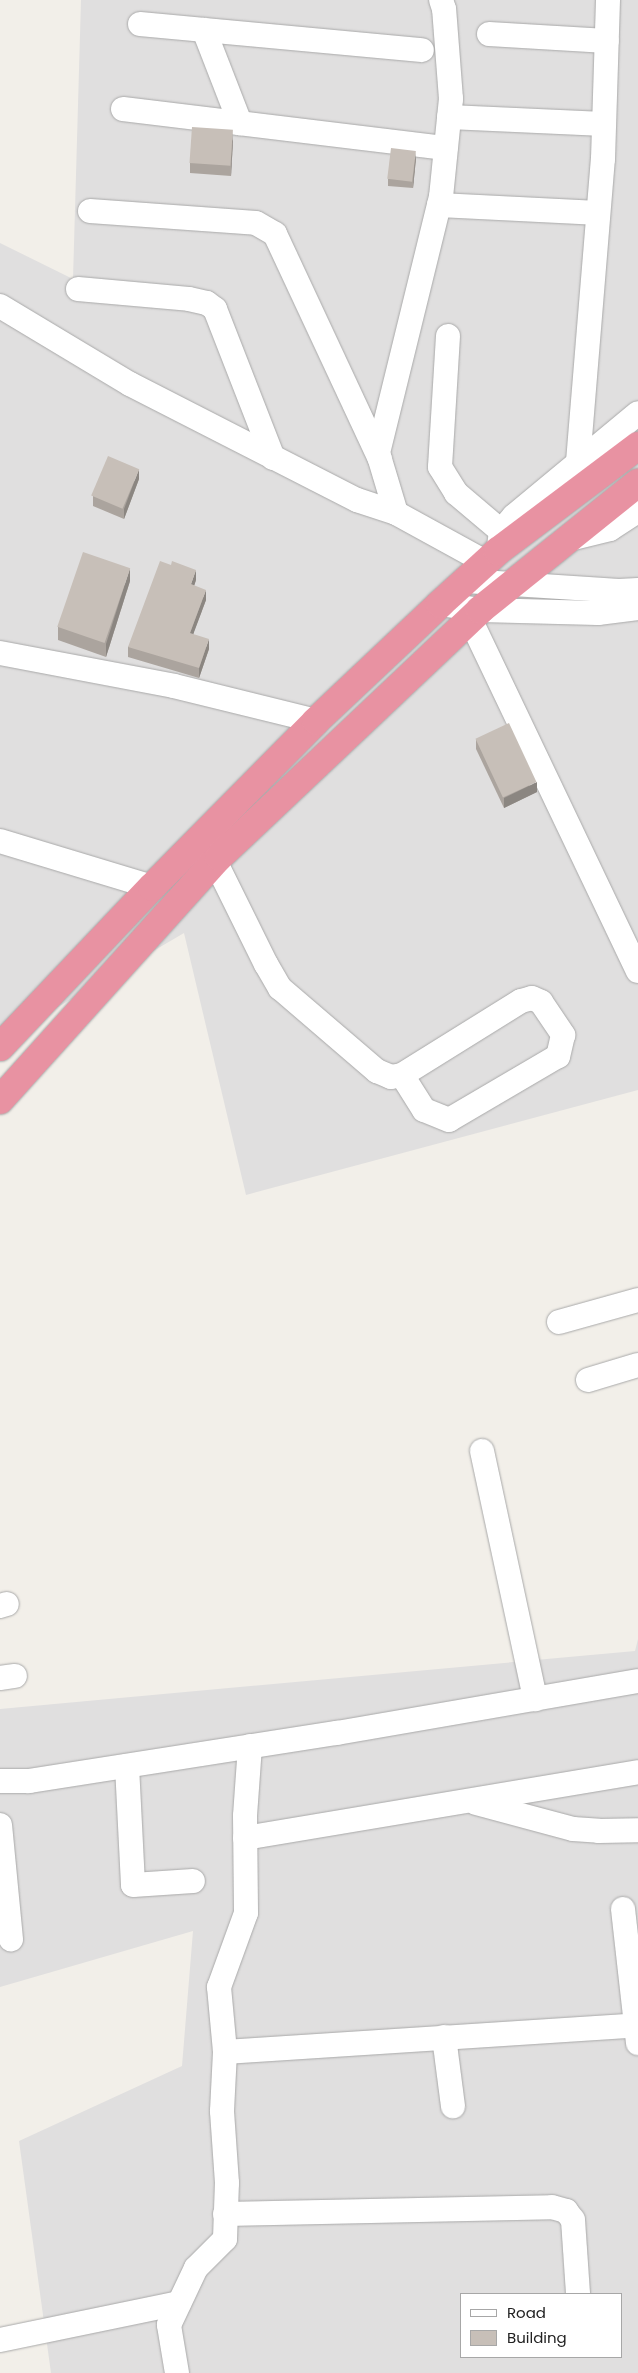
<!DOCTYPE html>
<style>
body{margin:0}
#map{position:relative;width:638px;height:2373px;overflow:hidden;background:#f2efe9;font-family:Poppins,sans-serif}
div>[style]{position:absolute}
.residential>*{inset:0;background:#e0dfdf}
.roads{filter:drop-shadow(0 0 1px #a9a9a9) drop-shadow(0 0 1px #a9a9a9)}
.minor>*{height:24px;margin:-12px;padding:0 12px;transform-origin:12px;border-radius:12px;background:#fff}
.highway>*{height:28px;margin:-14px;padding:0 14px;transform-origin:14px;border-radius:14px;background:#e892a2}
.wall>*{inset:0;background:#aba49e}
.shaded-wall>*{inset:0;background:#8b8681}
.building>*{inset:0;background:#c7bfb8;transform-origin:0 0}
span{translate:-50% -50%;white-space:nowrap;text-align:center;line-height:1.15;-webkit-text-stroke:4px #fff;paint-order:stroke}
.legend{position:absolute;left:460px;top:2293px;width:162px;height:65px;box-sizing:border-box;background:#fff;border:1px solid #a7a7a7;margin:0;padding:6px 9px;list-style:none;font-size:15px;color:#222}
.legend li{display:flex;align-items:center;gap:10px;height:25px}
.legend b{width:25px;border:1px solid #a7a7a7}
</style>
<div id="map">
<div class="residential">
<div style="clip-path:polygon(81px 0,638px 0,638px 1090px,246px 1195px,184px 933px,0 1041px,0 243px,73px 279px)"></div>
<div style="clip-path:polygon(evenodd,638px 1639px,638px 2373px,51px 2373px,19px 2141px,182px 2066px,193px 1931px,0 1987px,0 1709px,635px 1651px,638px 1639px,462px 2294px,622px 2294px,622px 2357px,462px 2357px,462px 2294px)"></div>
</div>
<div class="roads">
<div class="minor">
<div style="left:140px;top:24px;width:283px;rotate:5.3deg"></div>
<div style="left:204px;top:30px;width:100px;rotate:68.8deg"></div>
<div style="left:489px;top:34px;width:118px;rotate:3.4deg"></div>
<div style="left:123px;top:109px;width:325px;rotate:6.9deg"></div>
<div style="left:449px;top:117px;width:155px;rotate:2.6deg"></div>
<div style="left:439px;top:205px;width:159px;rotate:2.9deg"></div>
<div style="left:90px;top:211px;width:166px;rotate:4.1deg"></div>
<div style="left:256px;top:223px;width:22px;rotate:30deg"></div>
<div style="left:275px;top:234px;width:248px;rotate:65deg"></div>
<div style="left:78px;top:289px;width:111px;rotate:5.1deg"></div>
<div style="left:189px;top:299px;width:18px;rotate:13deg"></div>
<div style="left:207px;top:303px;width:10px;rotate:37deg"></div>
<div style="left:215px;top:309px;width:160px;rotate:68.7deg"></div>
<div style="left:0;top:306px;width:152px;rotate:31deg"></div>
<div style="left:130px;top:384px;width:255px;rotate:27.1deg"></div>
<div style="left:357px;top:500px;width:41px;rotate:18.4deg"></div>
<div style="left:396px;top:513px;width:104px;rotate:28.8deg"></div>
<div style="left:448px;top:336px;width:131px;rotate:93.5deg"></div>
<div style="left:440px;top:467px;width:31px;rotate:58deg"></div>
<div style="left:456px;top:493px;width:59px;rotate:40.2deg"></div>
<div style="left:578px;top:462px;width:304px;rotate:-85.3deg"></div>
<div style="left:603px;top:159px;width:159px;rotate:-88.2deg"></div>
<div style="left:396px;top:513px;width:63px;rotate:-106.7deg"></div>
<div style="left:378px;top:453px;width:264px;rotate:-76.2deg"></div>
<div style="left:441px;top:197px;width:99px;rotate:-84.2deg"></div>
<div style="left:451px;top:99px;width:90px;rotate:-94.4deg"></div>
<div style="left:444px;top:9px;width:9px;rotate:-108deg"></div>
<div style="left:569px;top:539px;width:42px;rotate:-13.7deg"></div>
<div style="left:610px;top:529px;width:33px;rotate:-33deg"></div>
<div style="left:499px;top:547px;width:16px;rotate:-83deg"></div>
<div style="left:501px;top:531px;width:20px;rotate:-49deg"></div>
<div style="left:514px;top:516px;width:161px;rotate:-39.7deg"></div>
<div style="left:466px;top:581px;width:153px;rotate:3.7deg"></div>
<div style="left:619px;top:591px;width:19px;rotate:-3deg"></div>
<div style="left:440px;top:604px;width:40px;rotate:8.5deg"></div>
<div style="left:480px;top:610px;width:118px;rotate:1.5deg"></div>
<div style="left:598px;top:613px;width:40px;rotate:-7.1deg"></div>
<div style="left:470px;top:619px;width:390px;rotate:64.5deg"></div>
<div style="left:0;top:653px;width:177px;rotate:10.7deg"></div>
<div style="left:174px;top:686px;width:146px;rotate:13.8deg"></div>
<div style="left:0;top:841px;width:159px;rotate:16.8deg"></div>
<div style="left:215px;top:861px;width:115px;rotate:63.7deg"></div>
<div style="left:266px;top:964px;width:28px;rotate:60deg"></div>
<div style="left:280px;top:988px;width:128px;rotate:40.6deg"></div>
<div style="left:377px;top:1071px;width:15px;rotate:23deg"></div>
<div style="left:391px;top:1077px;width:11px;rotate:-10deg"></div>
<div style="left:402px;top:1075px;width:140px;rotate:-31.9deg"></div>
<div style="left:521px;top:1001px;width:11px;rotate:-15deg"></div>
<div style="left:532px;top:998px;width:10px;rotate:24deg"></div>
<div style="left:541px;top:1002px;width:40px;rotate:56deg"></div>
<div style="left:563px;top:1035px;width:22px;rotate:103deg"></div>
<div style="left:558px;top:1056px;width:126px;rotate:149.6deg"></div>
<div style="left:449px;top:1120px;width:27px;rotate:-158deg"></div>
<div style="left:424px;top:1110px;width:41px;rotate:-122.2deg"></div>
<div style="left:559px;top:1322px;width:82px;rotate:-15.6deg"></div>
<div style="left:588px;top:1380px;width:52px;rotate:-16.7deg"></div>
<div style="left:482px;top:1451px;width:254px;rotate:77.9deg"></div>
<div style="left:0;top:1606px;width:7px;rotate:-16deg"></div>
<div style="left:0;top:1678px;width:15px;rotate:-8deg"></div>
<div style="left:250px;top:1746px;width:70px;rotate:94.1deg"></div>
<div style="left:245px;top:1816px;width:97px;rotate:89.4deg"></div>
<div style="left:246px;top:1913px;width:79px;rotate:110deg"></div>
<div style="left:219px;top:1987px;width:65px;rotate:84.7deg"></div>
<div style="left:225px;top:2052px;width:414px;rotate:-3.7deg"></div>
<div style="left:127px;top:1766px;width:119px;rotate:87.1deg"></div>
<div style="left:133px;top:1885px;width:60px;rotate:-3.8deg"></div>
<div style="left:0;top:1781px;width:29px"></div>
<div style="left:29px;top:1781px;width:312px;rotate:-8.9deg"></div>
<div style="left:337px;top:1733px;width:305px;rotate:-9.8deg"></div>
<div style="left:476px;top:1803px;width:100px;rotate:15deg"></div>
<div style="left:573px;top:1829px;width:26px;rotate:4deg"></div>
<div style="left:599px;top:1831px;width:39px;rotate:-1deg"></div>
<div style="left:0;top:1825px;width:115px;rotate:84.5deg"></div>
<div style="left:245px;top:1838px;width:399px;rotate:-9.5deg"></div>
<div style="left:623px;top:1909px;width:135px;rotate:83.6deg"></div>
<div style="left:444px;top:2037px;width:70px;rotate:82.6deg"></div>
<div style="left:225px;top:2214px;width:327px;rotate:-1.2deg"></div>
<div style="left:552px;top:2207px;width:15px;rotate:16deg"></div>
<div style="left:566px;top:2211px;width:11px;rotate:52deg"></div>
<div style="left:573px;top:2220px;width:74px;rotate:86.1deg"></div>
<div style="left:0;top:2340px;width:183px;rotate:-11.7deg"></div>
<div style="left:177px;top:2373px;width:49px;rotate:-99.5deg"></div>
<div style="left:169px;top:2325px;width:63px;rotate:-64.7deg"></div>
<div style="left:196px;top:2268px;width:41px;rotate:-45deg"></div>
<div style="left:225px;top:2239px;width:56px;rotate:-88deg"></div>
<div style="left:227px;top:2183px;width:72px;rotate:-94deg"></div>
<div style="left:222px;top:2111px;width:59px;rotate:-87.1deg"></div>
</div>
<div class="highway">
<div style="left:0;top:1047px;width:221px;rotate:-46.5deg"></div>
<div style="left:152px;top:887px;width:233px;rotate:-45.3deg"></div>
<div style="left:316px;top:721px;width:170px;rotate:-43.3deg"></div>
<div style="left:440px;top:604px;width:79px;rotate:-42.4deg"></div>
<div style="left:498px;top:551px;width:175px;rotate:-36.9deg"></div>
<div style="left:0;top:1100px;width:327px;rotate:-48deg"></div>
<div style="left:219px;top:857px;width:359px;rotate:-43.4deg"></div>
<div style="left:480px;top:610px;width:203px;rotate:-38.8deg"></div>
</div>
</div>
<div class="wall">
<div style="clip-path:polygon(233px 140px,231px 176px,190px 173px,190px 163px)"></div>
<div style="clip-path:polygon(416px 158px,413px 188px,388px 186px,388px 179px)"></div>
<div style="clip-path:polygon(139px 479px,124px 519px,93px 506px,93px 496px)"></div>
<div style="clip-path:polygon(196px 580px,194px 586px,206px 600px,193px 634px,209px 649px,199px 678px,128px 657px,128px 647px)"></div>
<div style="clip-path:polygon(130px 581px,106px 657px,58px 640px,58px 627px)"></div>
<div style="clip-path:polygon(476px 739px,537px 792px,504px 808px,476px 749px)"></div>
</div>
<div class="shaded-wall">
<div style="clip-path:polygon(233px 130px,233px 140px,231px 176px,231px 166px)"></div>
<div style="clip-path:polygon(416px 151px,416px 158px,413px 188px,413px 182px)"></div>
<div style="clip-path:polygon(139px 469px,139px 479px,124px 519px,124px 509px)"></div>
<div style="clip-path:polygon(130px 568px,130px 581px,106px 657px,106px 644px)"></div>
<div style="clip-path:polygon(196px 570px,196px 580px,191px 595px,191px 584px)"></div>
<div style="clip-path:polygon(206px 590px,206px 600px,190px 643px,190px 633px)"></div>
<div style="clip-path:polygon(209px 639px,209px 649px,199px 678px,199px 668px)"></div>
<div style="clip-path:polygon(537px 782px,537px 792px,504px 808px,504px 798px)"></div>
</div>
<div class="building">
<div style="left:192px;top:127px;width:41px;height:36px;rotate:4deg"></div>
<div style="left:391px;top:148px;width:25px;height:31px;rotate:7deg"></div>
<div style="left:108px;top:456px;width:34px;height:43px;rotate:23deg"></div>
<div style="left:83px;top:552px;width:50px;height:79px;rotate:19deg"></div>
<div style="clip-path:polygon(160px 561px,171px 565px,172px 561px,196px 570px,191px 584px,206px 590px,190px 633px,209px 639px,199px 668px,128px 647px)"></div>
<div style="left:509px;top:723px;width:65px;height:37px;rotate:65deg"></div>
</div>
<ul class="legend">
<li><b style="height:6px;background:#fff"></b>Road</li>
<li><b style="height:14px;background:#c7bfb8"></b>Building</li>
</ul>
</div>
